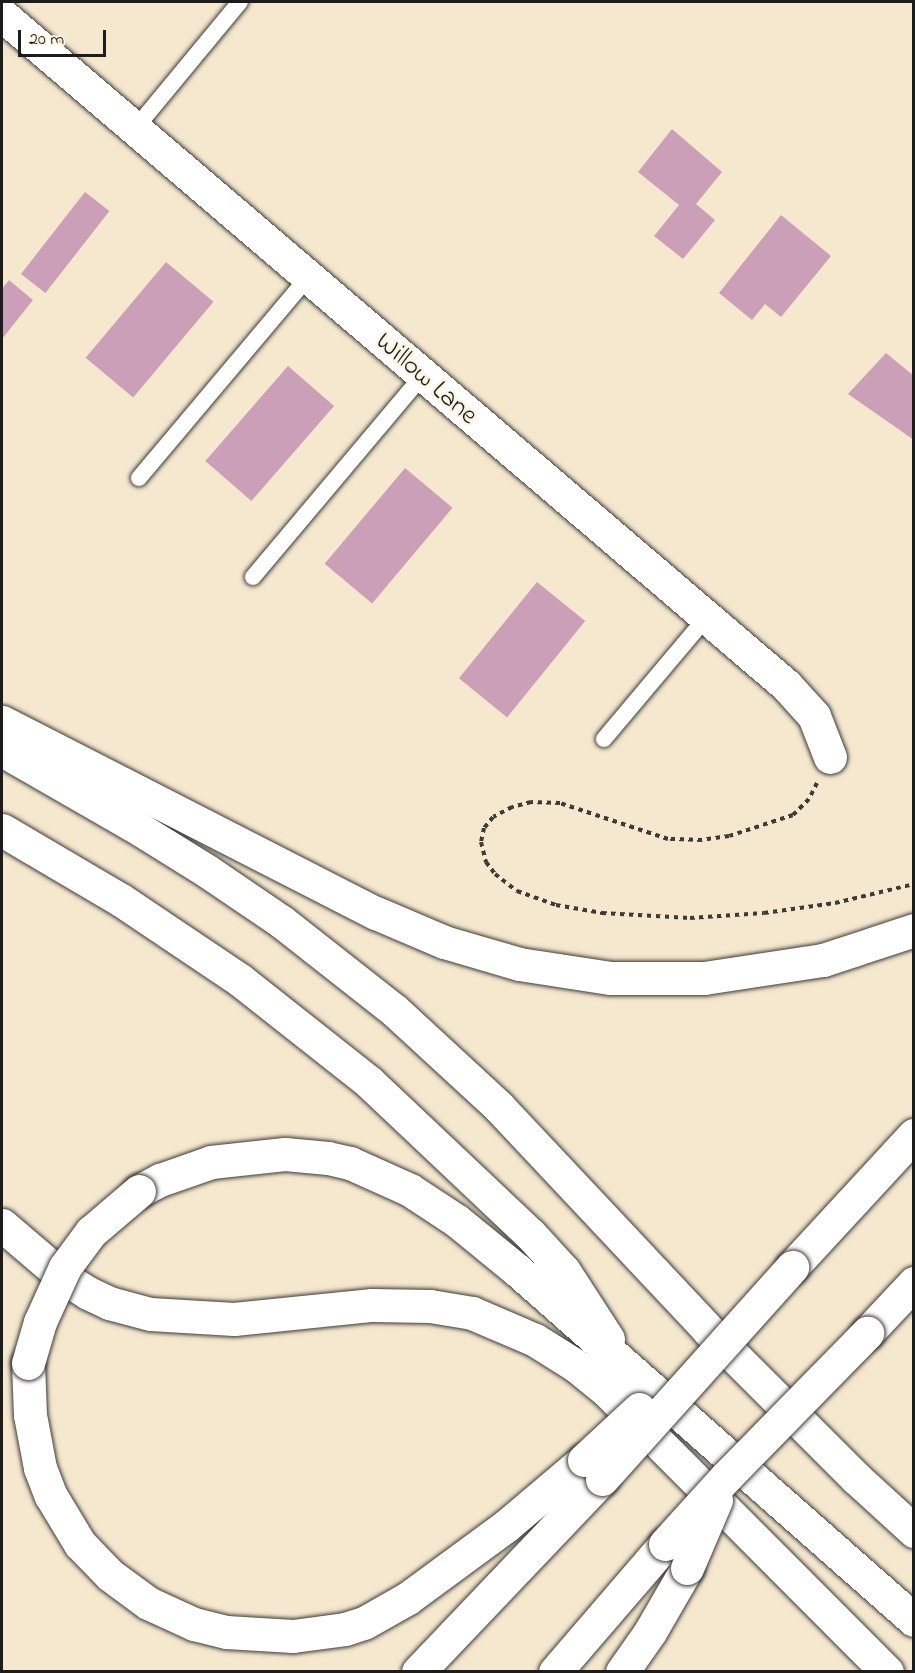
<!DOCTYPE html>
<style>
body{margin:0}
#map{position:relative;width:915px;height:1673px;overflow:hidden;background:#f6e8cf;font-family:"Indie Flower",sans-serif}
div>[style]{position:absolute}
.building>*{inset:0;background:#cb9fb8;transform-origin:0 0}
.path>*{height:4px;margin-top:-2px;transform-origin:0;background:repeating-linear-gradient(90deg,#3d3b37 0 4.5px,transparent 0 9px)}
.roads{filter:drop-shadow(0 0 2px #3d3b37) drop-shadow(0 0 2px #3d3b37)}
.service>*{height:16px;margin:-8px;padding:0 8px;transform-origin:8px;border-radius:8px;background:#fff}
.minor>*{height:33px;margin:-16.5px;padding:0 16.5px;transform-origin:16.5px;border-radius:16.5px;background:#fff}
.motorway>*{height:33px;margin:-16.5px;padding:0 16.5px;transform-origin:16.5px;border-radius:16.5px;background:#fff}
.bridges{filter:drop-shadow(0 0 2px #3d3b37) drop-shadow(0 0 2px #3d3b37)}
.motorway-bridge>*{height:33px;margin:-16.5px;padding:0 16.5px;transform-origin:16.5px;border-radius:16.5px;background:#fff}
span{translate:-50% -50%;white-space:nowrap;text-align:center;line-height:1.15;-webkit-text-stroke:5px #fcf5e5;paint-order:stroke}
.street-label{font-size:27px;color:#1c1c1c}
.frame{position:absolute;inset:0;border:3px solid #1c1c1c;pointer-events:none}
.scale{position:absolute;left:18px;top:30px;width:88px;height:27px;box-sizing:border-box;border:3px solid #1c1c1c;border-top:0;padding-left:8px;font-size:18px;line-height:21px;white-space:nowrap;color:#1c1c1c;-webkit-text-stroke:4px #fcf5e5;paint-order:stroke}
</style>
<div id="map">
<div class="building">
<div style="clip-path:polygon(672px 129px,722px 172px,696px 204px,715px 220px,683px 259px,654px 236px,679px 205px,638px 172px)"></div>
<div style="left:85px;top:192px;width:31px;height:104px;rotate:38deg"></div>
<div style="clip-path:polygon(781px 215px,831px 256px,781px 317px,765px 304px,752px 320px,719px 293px)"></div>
<div style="left:166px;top:262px;width:62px;height:125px;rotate:40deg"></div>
<div style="clip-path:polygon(9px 280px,33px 300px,2px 339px,2px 289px)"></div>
<div style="clip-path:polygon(886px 353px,914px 376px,914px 440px,848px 394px)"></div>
<div style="left:288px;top:366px;width:61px;height:126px;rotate:41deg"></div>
<div style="left:405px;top:468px;width:62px;height:125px;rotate:40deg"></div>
<div style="left:537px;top:582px;width:62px;height:124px;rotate:39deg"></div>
</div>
<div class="path">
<div style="left:817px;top:783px;width:18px;rotate:117deg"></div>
<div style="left:809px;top:799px;width:23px;rotate:135deg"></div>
<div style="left:793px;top:815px;width:67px;rotate:161.8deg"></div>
<div style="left:729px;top:836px;width:27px;rotate:172deg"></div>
<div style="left:702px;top:840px;width:34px;rotate:-178deg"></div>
<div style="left:668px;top:839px;width:114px;rotate:-161.6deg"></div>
<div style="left:560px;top:803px;width:29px;rotate:-178deg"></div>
<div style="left:531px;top:802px;width:20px;rotate:165deg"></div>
<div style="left:512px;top:807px;width:21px;rotate:152deg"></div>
<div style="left:493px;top:817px;width:14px;rotate:129deg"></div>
<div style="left:484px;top:828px;width:14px;rotate:102deg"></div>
<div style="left:481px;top:842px;width:21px;rotate:76deg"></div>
<div style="left:486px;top:862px;width:15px;rotate:53deg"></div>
<div style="left:495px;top:874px;width:28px;rotate:38deg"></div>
<div style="left:517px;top:891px;width:41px;rotate:19.7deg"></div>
<div style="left:556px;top:905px;width:47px;rotate:9.9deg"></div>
<div style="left:602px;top:913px;width:88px;rotate:3.3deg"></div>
<div style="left:690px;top:918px;width:74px;rotate:-3.9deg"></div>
<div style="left:764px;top:913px;width:72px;rotate:-8deg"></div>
<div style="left:835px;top:903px;width:81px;rotate:-13.5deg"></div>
</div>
<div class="roads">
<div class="service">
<div style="left:134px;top:130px;width:166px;rotate:-50.4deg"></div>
<div style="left:139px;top:478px;width:263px;rotate:-49.9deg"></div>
<div style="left:253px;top:577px;width:263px;rotate:-49.9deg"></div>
<div style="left:604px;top:739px;width:158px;rotate:-49.9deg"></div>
</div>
<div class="minor">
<div style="left:2px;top:15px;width:1031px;rotate:40.52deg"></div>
<div style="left:786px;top:685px;width:42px;rotate:47.9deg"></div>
<div style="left:814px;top:716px;width:44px;rotate:68.7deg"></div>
</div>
<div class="motorway">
<div style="left:2px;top:722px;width:420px;rotate:27.1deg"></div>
<div style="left:376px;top:913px;width:74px;rotate:23.1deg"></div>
<div style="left:444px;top:942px;width:78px;rotate:16.3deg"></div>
<div style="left:519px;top:964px;width:93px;rotate:8.7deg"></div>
<div style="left:611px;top:978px;width:93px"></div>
<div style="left:704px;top:978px;width:120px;rotate:-8.6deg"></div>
<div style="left:823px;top:960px;width:96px;rotate:-18.2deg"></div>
<div style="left:2px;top:750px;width:160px;rotate:29.9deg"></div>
<div style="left:141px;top:830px;width:78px;rotate:31.8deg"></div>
<div style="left:207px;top:871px;width:91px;rotate:34.2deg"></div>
<div style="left:282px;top:922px;width:142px;rotate:38.2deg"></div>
<div style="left:394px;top:1010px;width:143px;rotate:42.7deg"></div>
<div style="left:499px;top:1107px;width:307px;rotate:46.8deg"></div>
<div style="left:709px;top:1331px;width:208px;rotate:45deg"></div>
<div style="left:856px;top:1478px;width:79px;rotate:42.4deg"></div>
<div style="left:2px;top:830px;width:138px;rotate:30.5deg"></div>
<div style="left:121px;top:900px;width:143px;rotate:33.9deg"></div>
<div style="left:240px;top:980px;width:164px;rotate:38.3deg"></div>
<div style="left:369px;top:1082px;width:221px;rotate:43.4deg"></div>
<div style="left:530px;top:1234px;width:50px;rotate:47.4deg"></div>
<div style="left:564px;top:1271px;width:81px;rotate:57.1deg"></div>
<div style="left:139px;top:1191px;width:24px;rotate:-28deg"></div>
<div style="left:160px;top:1180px;width:54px;rotate:-19.4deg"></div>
<div style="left:211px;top:1162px;width:74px;rotate:-6.2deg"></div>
<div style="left:285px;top:1154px;width:43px;rotate:5.3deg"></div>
<div style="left:328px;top:1158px;width:23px;rotate:13deg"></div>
<div style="left:350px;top:1163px;width:66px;rotate:24.2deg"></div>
<div style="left:410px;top:1190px;width:56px;rotate:33.4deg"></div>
<div style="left:457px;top:1221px;width:77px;rotate:39.2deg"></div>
<div style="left:517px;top:1270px;width:529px;rotate:41.4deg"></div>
<div style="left:2px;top:1225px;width:82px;rotate:40.5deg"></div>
<div style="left:64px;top:1278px;width:28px;rotate:32deg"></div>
<div style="left:88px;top:1293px;width:23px;rotate:25deg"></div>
<div style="left:109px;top:1303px;width:42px;rotate:15deg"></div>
<div style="left:150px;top:1314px;width:84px;rotate:3.4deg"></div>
<div style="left:234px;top:1319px;width:139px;rotate:-5.8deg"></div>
<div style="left:372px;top:1305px;width:58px;rotate:1deg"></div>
<div style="left:430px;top:1306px;width:43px;rotate:9.5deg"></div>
<div style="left:472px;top:1313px;width:69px;rotate:23.2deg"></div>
<div style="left:535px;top:1340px;width:47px;rotate:32deg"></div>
<div style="left:575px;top:1365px;width:40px;rotate:39deg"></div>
<div style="left:606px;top:1390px;width:398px;rotate:45.1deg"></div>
<div style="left:792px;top:1267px;width:180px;rotate:-47.3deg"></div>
<div style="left:867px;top:1333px;width:69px;rotate:-46.8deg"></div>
<div style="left:28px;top:1363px;width:52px;rotate:87.8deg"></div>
<div style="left:30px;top:1415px;width:54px;rotate:79.3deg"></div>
<div style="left:40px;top:1468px;width:30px;rotate:69deg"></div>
<div style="left:51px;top:1496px;width:56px;rotate:58.9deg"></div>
<div style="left:80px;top:1544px;width:43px;rotate:45.9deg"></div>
<div style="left:110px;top:1575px;width:47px;rotate:36.4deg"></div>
<div style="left:148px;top:1603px;width:51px;rotate:24.5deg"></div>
<div style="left:194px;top:1624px;width:33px;rotate:14deg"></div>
<div style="left:226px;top:1632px;width:67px;rotate:3.4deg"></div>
<div style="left:293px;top:1636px;width:52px;rotate:-7.7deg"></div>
<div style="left:345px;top:1629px;width:20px;rotate:-18deg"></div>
<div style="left:364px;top:1623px;width:51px;rotate:-29.6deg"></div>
<div style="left:408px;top:1598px;width:122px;rotate:-36.3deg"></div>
<div style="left:506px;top:1526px;width:102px;rotate:-40.2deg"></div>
<div style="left:418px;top:1672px;width:267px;rotate:-46.4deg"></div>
<div style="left:555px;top:1672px;width:169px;rotate:-49.3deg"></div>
<div style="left:622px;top:1672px;width:49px;rotate:-55deg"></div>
<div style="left:650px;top:1632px;width:74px;rotate:-60deg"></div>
</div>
</div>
<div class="bridges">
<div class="motorway-bridge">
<div style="left:28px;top:1363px;width:43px;rotate:-73.7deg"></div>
<div style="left:40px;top:1322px;width:60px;rotate:-65.6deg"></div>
<div style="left:65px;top:1267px;width:44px;rotate:-53.4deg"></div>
<div style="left:91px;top:1232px;width:63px;rotate:-40.5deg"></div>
<div style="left:584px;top:1460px;width:75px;rotate:-42.8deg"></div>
<div style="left:602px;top:1479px;width:285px;rotate:-48.1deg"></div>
<div style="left:665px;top:1544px;width:91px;rotate:-47.7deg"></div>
<div style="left:726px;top:1477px;width:202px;rotate:-45.6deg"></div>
<div style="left:687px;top:1568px;width:74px;rotate:-66.9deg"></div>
</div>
</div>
<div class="street-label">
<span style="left:426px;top:379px;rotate:41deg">Willow Lane</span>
</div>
<div class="frame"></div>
<div class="scale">20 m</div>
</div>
